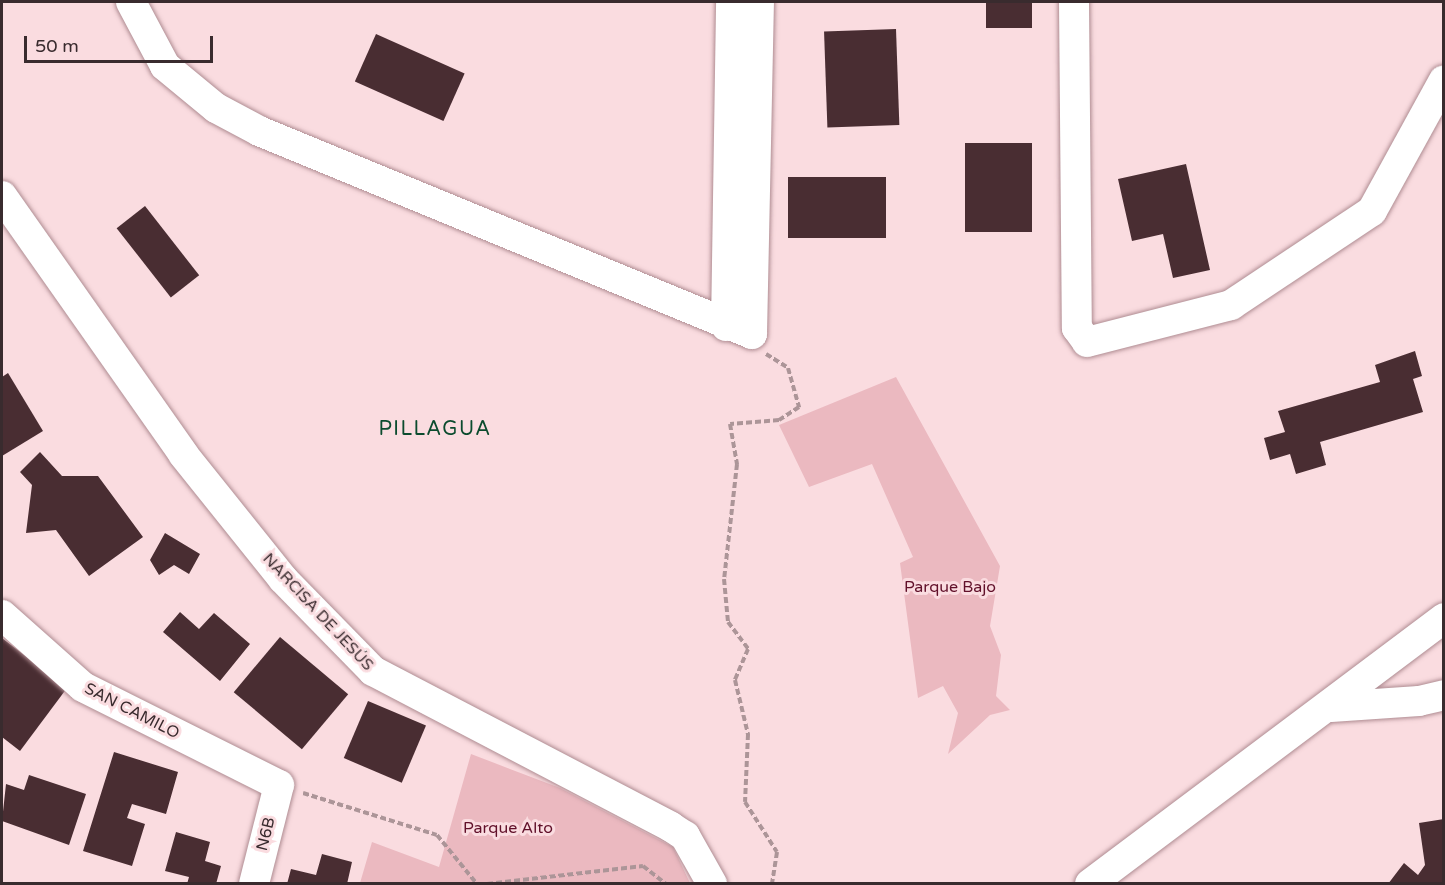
<!DOCTYPE html>
<meta charset="utf-8">
<style>
body{margin:0}
#map{position:relative;width:1445px;height:885px;overflow:hidden;background:#fadce0;font-family:"Varela Round",sans-serif}
div>[style]{position:absolute}
.green>*{inset:0;background:#ebb9c0}
.building>*{inset:0;background:#492d32;transform-origin:0 0}
.path>*{height:4px;margin-top:-2px;transform-origin:0;background:repeating-linear-gradient(90deg,#ac9598 0 6px,transparent 0 9px)}
.roads{filter:drop-shadow(0 0 2px #af8c92) drop-shadow(0 0 2px #af8c92)}
.minor>*{height:30px;margin:-15px;padding:0 15px;transform-origin:15px;border-radius:15px;background:#fff}
span{translate:-50% -50%;white-space:nowrap;text-align:center;line-height:1.15;-webkit-text-stroke:6px #fadce0;paint-order:stroke}
.park-label{font-size:16px;color:#61102a}
.street-label{font-size:16px;color:#392b2e}
.quarter-label{font-size:20px;color:#0b4b2e;letter-spacing:1.5px}
.frame{position:absolute;inset:0;border:3px solid #392b2e;pointer-events:none}
.scale{position:absolute;left:24px;top:36px;width:189px;height:27px;box-sizing:border-box;border:3px solid #392b2e;border-top:0;padding-left:8px;font-size:18px;line-height:21px;white-space:nowrap;color:#392b2e;-webkit-text-stroke:4px #fadce0;paint-order:stroke}
</style>
<div id="map">
<div class="green">
<div style="clip-path:polygon(896px 377px,1000px 566px,990px 626px,1001px 655px,996px 696px,1010px 710px,990px 715px,948px 754px,958px 713px,943px 686px,918px 698px,900px 563px,913px 557px,872px 464px,809px 487px,779px 425px)"></div>
<div style="clip-path:polygon(471px 754px,560px 788px,673px 847px,690px 883px,360px 883px,372px 842px,439px 867px)"></div>
</div>
<div class="building">
<div style="left:986px;top:2px;width:46px;height:26px"></div>
<div style="left:896px;top:29px;width:96px;height:72px;rotate:88deg"></div>
<div style="left:376px;top:34px;width:97px;height:52px;rotate:24deg"></div>
<div style="left:965px;top:143px;width:67px;height:89px"></div>
<div style="clip-path:polygon(1186px 164px,1210px 270px,1173px 278px,1163px 234px,1132px 241px,1118px 179px)"></div>
<div style="left:788px;top:177px;width:98px;height:61px"></div>
<div style="left:145px;top:206px;width:88px;height:36px;rotate:52deg"></div>
<div style="clip-path:polygon(1415px 351px,1422px 376px,1413px 379px,1423px 412px,1320px 442px,1326px 465px,1296px 474px,1290px 454px,1270px 460px,1264px 438px,1285px 432px,1278px 411px,1380px 382px,1375px 365px)"></div>
<div style="clip-path:polygon(8px 373px,43px 431px,2px 456px,2px 377px)"></div>
<div style="clip-path:polygon(40px 452px,62px 476px,98px 476px,143px 537px,89px 576px,56px 530px,26px 533px,32px 485px,20px 472px)"></div>
<div style="clip-path:polygon(165px 533px,200px 554px,189px 574px,174px 565px,159px 575px,150px 560px)"></div>
<div style="clip-path:polygon(180px 612px,199px 629px,214px 613px,250px 644px,220px 681px,163px 632px)"></div>
<div style="left:280px;top:637px;width:89px;height:72px;rotate:40deg"></div>
<div style="clip-path:polygon(2px 638px,67px 688px,20px 751px,2px 737px)"></div>
<div style="left:368px;top:701px;width:63px;height:62px;rotate:23deg"></div>
<div style="clip-path:polygon(114px 752px,178px 772px,166px 814px,132px 804px,127px 818px,145px 824px,132px 866px,83px 851px)"></div>
<div style="clip-path:polygon(29px 775px,86px 794px,69px 845px,2px 821px,6px 784px,24px 790px)"></div>
<div style="clip-path:polygon(1444px 819px,1444px 884px,1388px 884px,1404px 863px,1418px 875px,1425px 865px,1419px 823px)"></div>
<div style="clip-path:polygon(176px 832px,210px 842px,205px 861px,221px 866px,216px 884px,187px 884px,189px 877px,165px 871px)"></div>
<div style="clip-path:polygon(322px 854px,352px 862px,347px 884px,287px 884px,291px 869px,316px 875px)"></div>
</div>
<div class="path">
<div style="left:766px;top:354px;width:26px;rotate:32deg"></div>
<div style="left:788px;top:368px;width:41px;rotate:74.2deg"></div>
<div style="left:799px;top:407px;width:24px;rotate:147deg"></div>
<div style="left:779px;top:420px;width:49px;rotate:175.3deg"></div>
<div style="left:730px;top:424px;width:41px;rotate:80.1deg"></div>
<div style="left:737px;top:464px;width:116px;rotate:96.4deg"></div>
<div style="left:724px;top:579px;width:43px;rotate:84.7deg"></div>
<div style="left:728px;top:622px;width:34px;rotate:53deg"></div>
<div style="left:748px;top:649px;width:34px;rotate:113deg"></div>
<div style="left:735px;top:680px;width:56px;rotate:76.5deg"></div>
<div style="left:748px;top:734px;width:68px;rotate:92.5deg"></div>
<div style="left:745px;top:802px;width:59px;rotate:57.4deg"></div>
<div style="left:777px;top:852px;width:32px;rotate:99deg"></div>
<div style="left:303px;top:793px;width:140px;rotate:17.4deg"></div>
<div style="left:437px;top:835px;width:63px;rotate:50.8deg"></div>
<div style="left:487px;top:884px;width:157px;rotate:-6.6deg"></div>
<div style="left:643px;top:866px;width:29px;rotate:38deg"></div>
</div>
<div class="roads">
<div class="minor">
<div style="left:131px;top:2px;width:72px;rotate:62deg"></div>
<div style="left:165px;top:66px;width:66px;rotate:39.5deg"></div>
<div style="left:216px;top:108px;width:49px;rotate:28.1deg"></div>
<div style="left:259px;top:131px;width:533px;rotate:22.38deg"></div>
<div style="left:752px;top:334px;width:332px;rotate:-88.8deg"></div>
<div style="left:1074px;top:2px;width:326px;rotate:89.5deg"></div>
<div style="left:1077px;top:328px;width:17px;rotate:54deg"></div>
<div style="left:1087px;top:342px;width:149px;rotate:-14.4deg"></div>
<div style="left:1231px;top:305px;width:169px;rotate:-33.7deg"></div>
<div style="left:1372px;top:211px;width:149px;rotate:-61.2deg"></div>
<div style="left:2px;top:196px;width:315px;rotate:54.9deg"></div>
<div style="left:183px;top:454px;width:160px;rotate:51.3deg"></div>
<div style="left:283px;top:579px;width:129px;rotate:45.6deg"></div>
<div style="left:373px;top:671px;width:336px;rotate:27.6deg"></div>
<div style="left:671px;top:827px;width:17px;rotate:33deg"></div>
<div style="left:685px;top:836px;width:55px;rotate:60.6deg"></div>
<div style="left:726px;top:326px;width:324px;rotate:-89.1deg"></div>
<div style="left:2px;top:615px;width:108px;rotate:41.6deg"></div>
<div style="left:83px;top:687px;width:219px;rotate:26.6deg"></div>
<div style="left:279px;top:785px;width:102px;rotate:104.2deg"></div>
<div style="left:1331px;top:707px;width:88px;rotate:-3.9deg"></div>
<div style="left:1419px;top:701px;width:26px;rotate:-13deg"></div>
<div style="left:1090px;top:884px;width:443px;rotate:-36.9deg"></div>
</div>
</div>
<div class="park-label">
<span style="left:950px;top:587px">Parque Bajo</span>
<span style="left:508px;top:828px">Parque Alto</span>
</div>
<div class="street-label">
<span style="left:318px;top:612px;rotate:47deg">NARCISA DE JESÚS</span>
<span style="left:132px;top:711px;rotate:27deg">SAN CAMILO</span>
<span style="left:266px;top:834px;rotate:-76deg">N6B</span>
</div>
<div class="quarter-label">
<span style="left:435px;top:429px">PILLAGUA</span>
</div>
<div class="frame"></div>
<div class="scale">50 m</div>
</div>
